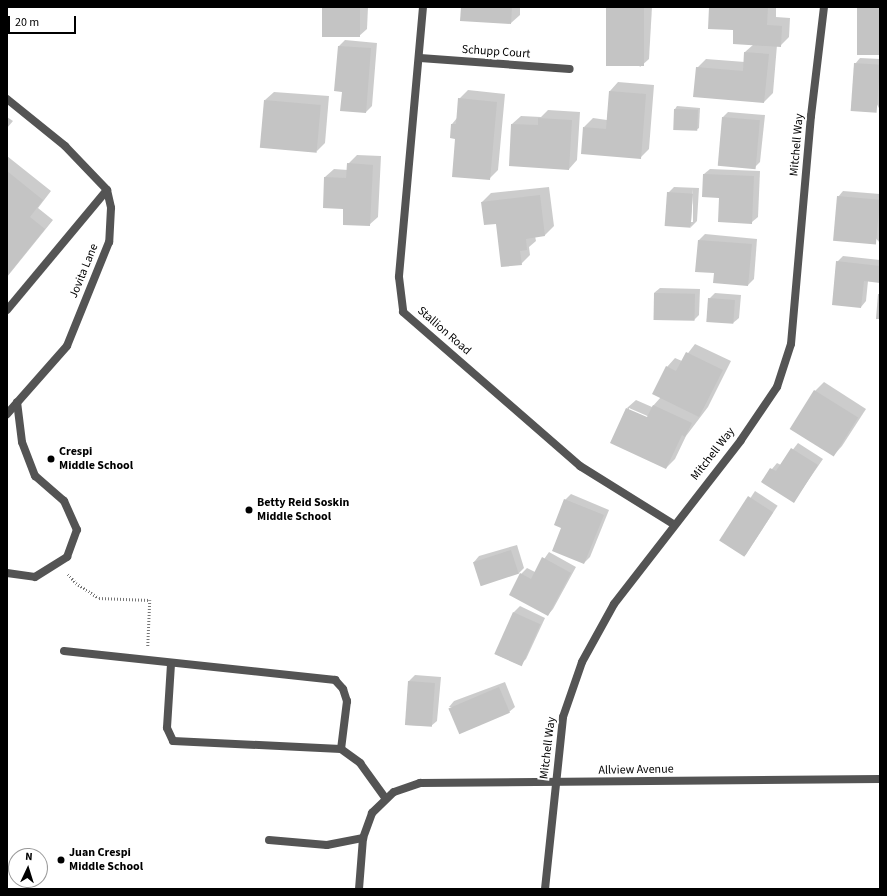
<!DOCTYPE html>
<style>
body{margin:0}
#map{position:relative;width:887px;height:896px;overflow:hidden;background:#fff;font-family:"Source Sans 3",sans-serif}
div>[style]{position:absolute}
.shadow>*{inset:0;background:#0003;transform-origin:0 0}
.building>*{inset:0;background:#c4c4c4;transform-origin:0 0}
.path>*{height:2.5px;margin-top:-1.25px;transform-origin:0;background:repeating-linear-gradient(90deg,#767676 0 1px,transparent 0 3px)}
.service>*{height:8px;margin:-4px;padding:0 4px;transform-origin:4px;border-radius:4px;background:#545454}
.minor>*{height:8px;margin:-4px;padding:0 4px;transform-origin:4px;border-radius:4px;background:#545454}
.dots>*{width:11px;height:11px;translate:-50% -50%;box-sizing:border-box;border:2px solid #fff;border-radius:50%}
span{translate:-50% -50%;white-space:nowrap;text-align:center;line-height:1.15;-webkit-text-stroke:4px #fff;paint-order:stroke}
.street-label{font-size:12px;color:#000}
.poi-label{font-size:12px;color:#000;font-weight:700}
.left{translate:0 -50%;text-align:left}
.frame{position:absolute;inset:0;border:8px solid #000;pointer-events:none}
.north{position:absolute;left:8px;top:848px;width:40px;height:40px;box-sizing:border-box;background:#fff;border:1px solid #999;border-radius:50%;rotate:4deg;font-size:11px;font-weight:700;line-height:16px;text-align:center;color:#000}
.north::after{content:'';display:block;margin:auto;width:14px;height:18px;background:#000;clip-path:polygon(50% 0,100% 100%,50% 72%,0 100%)}
.scale{position:absolute;left:8px;top:16px;width:68px;height:18px;box-sizing:border-box;border:2px solid #000;border-top:0;padding-left:5px;font-size:12px;line-height:14px;white-space:nowrap;color:#000;-webkit-text-stroke:3px #fff;paint-order:stroke}
</style>
<div id="map">
<div class="shadow">
<div style="clip-path:polygon(323px 7px,368px 7px,367px 29px,358px 37px)"></div>
<div style="clip-path:polygon(462px 7px,520px 7px,520px 15px,511px 23px)"></div>
<div style="clip-path:polygon(607px 7px,652px 7px,649px 59px,640px 67px)"></div>
<div style="clip-path:polygon(710px 7px,776px 7px,776px 17px,790px 18px,789px 37px,780px 46px,777px 45px,773px 93px,764px 102px,697px 68px,706px 59px,745px 62px,745px 52px,754px 44px)"></div>
<div style="clip-path:polygon(345px 40px,377px 43px,372px 106px,366px 112px,341px 110px,343px 91px,339px 46px)"></div>
<div style="clip-path:polygon(860px 58px,880px 59px,880px 110px,855px 64px)"></div>
<div style="clip-path:polygon(618px 82px,654px 85px,649px 149px,640px 158px,584px 127px,593px 118px,607px 120px,610px 91px)"></div>
<div style="clip-path:polygon(468px 90px,505px 94px,498px 170px,489px 179px,457px 138px,451px 138px,452px 124px,457px 118px,459px 99px)"></div>
<div style="clip-path:polygon(274px 92px,329px 96px,325px 143px,317px 151px,265px 100px)"></div>
<div style="clip-path:polygon(677px 106px,700px 108px,699px 128px,696px 130px,675px 109px)"></div>
<div style="clip-path:polygon(548px 110px,580px 112px,577px 160px,569px 169px,512px 124px,521px 116px,541px 117px)"></div>
<div style="clip-path:polygon(728px 112px,765px 115px,760px 162px,754px 168px,723px 117px)"></div>
<div style="clip-path:polygon(7px 117px,13px 121px,7px 128px)"></div>
<div style="clip-path:polygon(357px 155px,381px 156px,378px 217px,369px 225px,344px 208px,325px 177px,334px 169px,348px 170px,348px 164px)"></div>
<div style="clip-path:polygon(7px 156px,51px 191px,38px 208px,53px 220px,7px 277px)"></div>
<div style="clip-path:polygon(710px 169px,760px 171px,758px 217px,752px 222px,720px 197px,704px 174px)"></div>
<div style="clip-path:polygon(549px 187px,554px 226px,545px 235px,535px 236px,536px 241px,529px 247px,530px 255px,521px 264px,482px 202px,491px 193px)"></div>
<div style="clip-path:polygon(evenodd,674px 187px,699px 188px,697px 221px,691px 227px,668px 193px,674px 187px,693px 189px,693px 222px,691px 222px,693px 189px)"></div>
<div style="clip-path:polygon(843px 191px,880px 194px,880px 243px,838px 197px)"></div>
<div style="clip-path:polygon(705px 234px,757px 239px,754px 279px,748px 285px,715px 273px,699px 240px)"></div>
<div style="clip-path:polygon(843px 256px,880px 260px,880px 282px,868px 281px,866px 301px,861px 307px,837px 262px)"></div>
<div style="clip-path:polygon(660px 288px,700px 289px,699px 315px,694px 320px,654px 293px)"></div>
<div style="clip-path:polygon(715px 293px,741px 295px,739px 318px,733px 323px,709px 299px)"></div>
<div style="clip-path:polygon(evenodd,695px 344px,731px 361px,708px 407px,686px 436px,675px 459px,666px 468px,627px 408px,636px 400px,652px 407px,661px 397px,667px 367px,675px 358px,682px 361px,695px 344px,629px 408px,652px 418px,651px 420px,629px 410px,629px 408px)"></div>
<div style="clip-path:polygon(824px 382px,866px 409px,842px 446px,834px 455px,815px 391px)"></div>
<div style="clip-path:polygon(798px 443px,823px 459px,794px 501px,762px 481px,777px 463px,781px 465px)"></div>
<div style="left:755px;top:491px;width:27px;height:59px;rotate:33deg"></div>
<div style="clip-path:polygon(571px 494px,609px 510px,590px 557px,584px 563px,562px 528px,565px 500px)"></div>
<div style="clip-path:polygon(517px 545px,524px 568px,518px 574px,474px 562px,479px 556px)"></div>
<div style="clip-path:polygon(549px 552px,576px 567px,553px 609px,548px 615px,521px 574px,527px 568px,535px 572px)"></div>
<div style="clip-path:polygon(520px 606px,545px 618px,526px 659px,520px 665px,495px 654px,514px 612px)"></div>
<div style="clip-path:polygon(415px 675px,441px 677px,437px 721px,431px 726px,406px 725px,409px 681px)"></div>
<div style="clip-path:polygon(505px 682px,515px 707px,509px 712px,449px 707px,454px 701px)"></div>
</div>
<div class="building">
<div style="left:322px;top:7px;width:38px;height:30px"></div>
<div style="clip-path:polygon(461px 7px,512px 7px,511px 24px,460px 21px)"></div>
<div style="left:606px;top:7px;width:38px;height:59px"></div>
<div style="clip-path:polygon(709px 7px,768px 7px,767px 25px,782px 26px,781px 47px,733px 44px,733px 30px,708px 29px)"></div>
<div style="left:857px;top:7px;width:23px;height:48px"></div>
<div style="clip-path:polygon(338px 46px,371px 48px,366px 113px,340px 111px,342px 92px,334px 91px)"></div>
<div style="clip-path:polygon(744px 52px,769px 54px,764px 103px,693px 97px,696px 67px,743px 71px)"></div>
<div style="left:854px;top:63px;width:26px;height:48px;rotate:4deg"></div>
<div style="clip-path:polygon(609px 91px,646px 94px,641px 159px,581px 154px,583px 127px,606px 129px)"></div>
<div style="clip-path:polygon(458px 98px,497px 102px,490px 180px,452px 177px,455px 139px,450px 138px,451px 124px,456px 124px)"></div>
<div style="left:264px;top:100px;width:57px;height:48px;rotate:5deg"></div>
<div style="left:674px;top:109px;width:24px;height:21px;rotate:2deg"></div>
<div style="left:722px;top:117px;width:38px;height:49px;rotate:5deg"></div>
<div style="clip-path:polygon(538px 118px,572px 120px,569px 170px,509px 166px,511px 124px,538px 125px)"></div>
<div style="clip-path:polygon(347px 163px,373px 165px,370px 226px,343px 225px,343px 209px,323px 208px,324px 177px,346px 178px)"></div>
<div style="clip-path:polygon(7px 171px,43px 200px,30px 217px,45px 229px,7px 276px)"></div>
<div style="clip-path:polygon(703px 174px,754px 176px,752px 224px,718px 222px,719px 198px,702px 197px)"></div>
<div style="left:667px;top:192px;width:26px;height:34px;rotate:4deg"></div>
<div style="clip-path:polygon(540px 195px,545px 236px,526px 239px,527px 250px,520px 251px,522px 265px,501px 267px,496px 224px,484px 225px,481px 202px)"></div>
<div style="left:837px;top:196px;width:43px;height:45px;rotate:5deg"></div>
<div style="clip-path:polygon(698px 240px,752px 244px,748px 286px,713px 283px,714px 273px,695px 272px)"></div>
<div style="clip-path:polygon(836px 261px,880px 266px,880px 283px,864px 281px,861px 308px,832px 305px)"></div>
<div style="left:654px;top:293px;width:41px;height:27px;rotate:1deg"></div>
<div style="clip-path:polygon(878px 294px,880px 294px,880px 319px,876px 319px)"></div>
<div style="left:708px;top:298px;width:27px;height:24px;rotate:4deg"></div>
<div style="clip-path:polygon(686px 352px,723px 370px,699px 417px,652px 394px,666px 366px,676px 371px)"></div>
<div style="left:814px;top:390px;width:52px;height:46px;rotate:32deg"></div>
<div style="clip-path:polygon(653px 405px,692px 423px,685px 437px,682px 435px,666px 469px,610px 443px,626px 408px,647px 417px)"></div>
<div style="clip-path:polygon(791px 448px,818px 465px,794px 503px,761px 482px,770px 468px,776px 471px)"></div>
<div style="left:748px;top:496px;width:30px;height:53px;rotate:33deg"></div>
<div style="clip-path:polygon(564px 499px,604px 515px,584px 564px,552px 551px,561px 528px,554px 525px)"></div>
<div style="left:511px;top:550px;width:25px;height:40px;rotate:72deg"></div>
<div style="clip-path:polygon(542px 557px,571px 573px,548px 616px,509px 595px,520px 573px,531px 579px)"></div>
<div style="left:513px;top:612px;width:30px;height:46px;rotate:24deg"></div>
<div style="left:408px;top:681px;width:27px;height:44px;rotate:4deg"></div>
<div style="left:499px;top:687px;width:28px;height:55px;rotate:67deg"></div>
</div>
<div class="path">
<div style="left:68px;top:574px;width:12px;rotate:48deg"></div>
<div style="left:76px;top:583px;width:27px;rotate:33deg"></div>
<div style="left:99px;top:598px;width:51px;rotate:2.2deg"></div>
<div style="left:150px;top:600px;width:46px;rotate:92.5deg"></div>
</div>
<div class="service">
<div style="left:7px;top:310px;width:156px;rotate:-50.2deg"></div>
<div style="left:64px;top:651px;width:273px;rotate:6.1deg"></div>
<div style="left:335px;top:680px;width:12px;rotate:48deg"></div>
<div style="left:343px;top:689px;width:13px;rotate:72deg"></div>
<div style="left:347px;top:701px;width:48px;rotate:97.1deg"></div>
<div style="left:341px;top:749px;width:24px;rotate:36deg"></div>
<div style="left:360px;top:763px;width:44px;rotate:54.2deg"></div>
<div style="left:171px;top:664px;width:64px;rotate:93.6deg"></div>
<div style="left:167px;top:728px;width:14px;rotate:65deg"></div>
<div style="left:173px;top:741px;width:168px;rotate:2.7deg"></div>
<div style="left:269px;top:840px;width:58px;rotate:4.9deg"></div>
<div style="left:327px;top:845px;width:37px;rotate:-11deg"></div>
</div>
<div class="minor">
<div style="left:423px;top:7px;width:271px;rotate:95.1deg"></div>
<div style="left:399px;top:277px;width:35px;rotate:83deg"></div>
<div style="left:403px;top:312px;width:235px;rotate:41deg"></div>
<div style="left:580px;top:466px;width:110px;rotate:31.9deg"></div>
<div style="left:420px;top:58px;width:150px;rotate:4.2deg"></div>
<div style="left:7px;top:99px;width:75px;rotate:39deg"></div>
<div style="left:65px;top:146px;width:61px;rotate:46.3deg"></div>
<div style="left:107px;top:190px;width:18px;rotate:77deg"></div>
<div style="left:111px;top:208px;width:34px;rotate:93deg"></div>
<div style="left:109px;top:242px;width:112px;rotate:112deg"></div>
<div style="left:67px;top:346px;width:91px;rotate:131.4deg"></div>
<div style="left:7px;top:573px;width:28px;rotate:8deg"></div>
<div style="left:35px;top:577px;width:38px;rotate:-32deg"></div>
<div style="left:67px;top:557px;width:29px;rotate:-70deg"></div>
<div style="left:77px;top:530px;width:32px;rotate:-114deg"></div>
<div style="left:64px;top:501px;width:38px;rotate:-139deg"></div>
<div style="left:35px;top:476px;width:36px;rotate:-111deg"></div>
<div style="left:22px;top:442px;width:40px;rotate:-97.1deg"></div>
<div style="left:359px;top:889px;width:51px;rotate:-85.5deg"></div>
<div style="left:363px;top:838px;width:27px;rotate:-70deg"></div>
<div style="left:372px;top:813px;width:30px;rotate:-44deg"></div>
<div style="left:394px;top:792px;width:28px;rotate:-19deg"></div>
<div style="left:420px;top:783px;width:460px;rotate:-0.5deg"></div>
<div style="left:545px;top:889px;width:173px;rotate:-84deg"></div>
<div style="left:563px;top:717px;width:58px;rotate:-70.9deg"></div>
<div style="left:582px;top:662px;width:66px;rotate:-61.1deg"></div>
<div style="left:614px;top:604px;width:207px;rotate:-52.2deg"></div>
<div style="left:741px;top:440px;width:64px;rotate:-55.8deg"></div>
<div style="left:777px;top:387px;width:45px;rotate:-72deg"></div>
<div style="left:791px;top:344px;width:229px;rotate:-85deg"></div>
<div style="left:811px;top:116px;width:110px;rotate:-83.2deg"></div>
</div>
<div class="dots">
<div style="left:51px;top:459px;background:#000"></div>
<div style="left:249px;top:510px;background:#000"></div>
<div style="left:61px;top:860px;background:#000"></div>
</div>
<div class="street-label">
<span style="left:496px;top:52px;rotate:4deg">Schupp Court</span>
<span style="left:797px;top:145px;rotate:-85deg">Mitchell Way</span>
<span style="left:84px;top:271px;rotate:-68deg">Jovita Lane</span>
<span style="left:444px;top:331px;rotate:41deg">Stallion Road</span>
<span style="left:713px;top:454px;rotate:-52deg">Mitchell Way</span>
<span style="left:548px;top:748px;rotate:-83deg">Mitchell Way</span>
<span style="left:636px;top:770px;rotate:-1deg">Allview Avenue</span>
</div>
<div class="poi-label">
<span class="left" style="left:59px;top:459px">Crespi<br>Middle School</span>
<span class="left" style="left:257px;top:510px">Betty Reid Soskin<br>Middle School</span>
<span class="left" style="left:69px;top:860px">Juan Crespi<br>Middle School</span>
</div>
<div class="frame"></div>
<div class="north">N</div>
<div class="scale">20 m</div>
</div>
